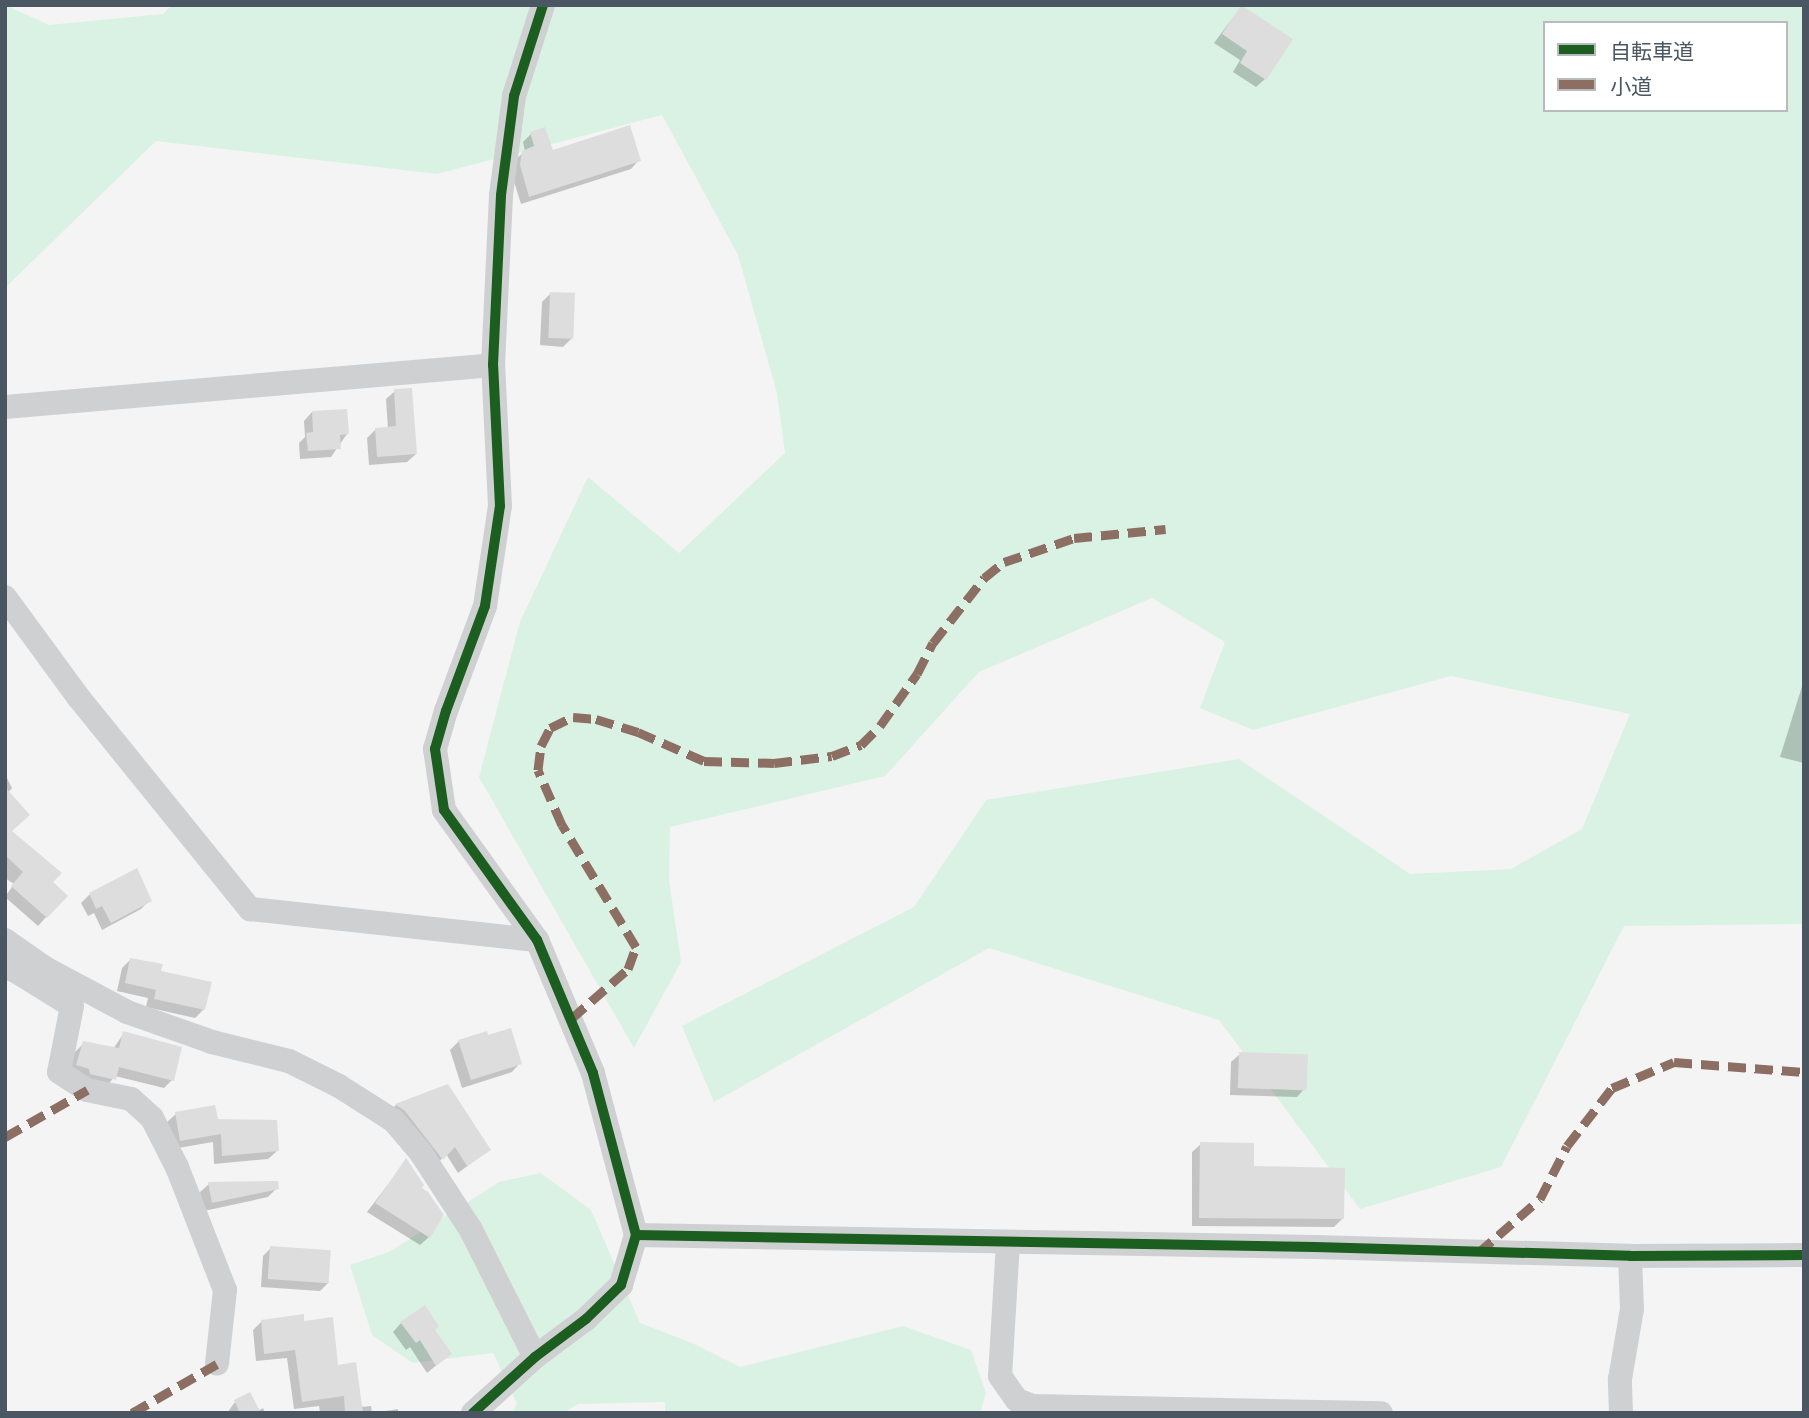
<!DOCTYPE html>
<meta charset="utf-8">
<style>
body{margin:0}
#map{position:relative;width:1809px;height:1418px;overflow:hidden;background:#f4f4f4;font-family:"IBM Plex Sans","Noto Sans JP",sans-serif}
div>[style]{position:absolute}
.green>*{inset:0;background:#d9f2e3}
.shadow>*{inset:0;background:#0003}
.building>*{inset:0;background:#ddddde;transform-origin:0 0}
.minor>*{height:24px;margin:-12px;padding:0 12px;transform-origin:12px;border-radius:12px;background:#ced0d2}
.quiet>*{height:9px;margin-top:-4.5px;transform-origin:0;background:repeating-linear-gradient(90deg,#8d6e63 0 18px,transparent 0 27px)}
.cycleway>*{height:10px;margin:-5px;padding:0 5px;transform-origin:5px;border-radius:5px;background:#1b5e20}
span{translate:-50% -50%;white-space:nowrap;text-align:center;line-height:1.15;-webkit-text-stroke:5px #fff;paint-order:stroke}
.frame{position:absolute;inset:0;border:7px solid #4a5661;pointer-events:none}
.legend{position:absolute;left:1543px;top:21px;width:245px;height:91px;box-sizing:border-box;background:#fff;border:2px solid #b7bbc0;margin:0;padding:9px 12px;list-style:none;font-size:21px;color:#4a5661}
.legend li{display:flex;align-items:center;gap:14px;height:35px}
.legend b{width:35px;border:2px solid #b7bbc0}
</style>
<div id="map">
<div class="green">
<div style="clip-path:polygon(evenodd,5px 5px,49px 25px,163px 14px,172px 5px,1804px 5px,1804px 924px,1624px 926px,1501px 1167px,1360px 1209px,1219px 1020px,989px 948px,714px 1102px,682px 1026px,914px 907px,986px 800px,1239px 759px,1410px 874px,1511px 869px,1582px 829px,1630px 714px,1451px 676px,1253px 730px,1200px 708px,1225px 642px,1152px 598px,979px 672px,885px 776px,670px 827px,669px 880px,681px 962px,634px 1048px,479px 777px,520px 622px,588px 477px,679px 553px,785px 453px,777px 393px,738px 255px,662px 115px,437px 174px,156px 141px,5px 288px,5px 5px,1545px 23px,1786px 23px,1786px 110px,1545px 110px,1545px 23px)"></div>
<div style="clip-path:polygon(541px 1173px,591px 1210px,640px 1323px,692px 1343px,740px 1367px,903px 1326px,971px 1350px,986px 1393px,980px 1413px,665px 1413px,665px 1402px,578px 1404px,563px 1413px,513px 1413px,517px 1403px,493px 1353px,413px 1363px,372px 1335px,350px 1265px,389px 1252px,499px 1182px)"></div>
</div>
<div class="shadow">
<div style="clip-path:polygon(1241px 7px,1265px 79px,1256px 87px,1233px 72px,1240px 60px,1214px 43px)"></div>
<div style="clip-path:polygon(531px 134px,552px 152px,639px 160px,631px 169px,521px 204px,512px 175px,514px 161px,525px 151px,523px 142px)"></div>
<div style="clip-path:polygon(550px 294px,572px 338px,563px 347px,540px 345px,542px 302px)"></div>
<div style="clip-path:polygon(395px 391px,416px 454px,407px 462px,369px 465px,367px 438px,376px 429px,388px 429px,386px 399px)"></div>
<div style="clip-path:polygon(312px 412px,347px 434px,331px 457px,300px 459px,299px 443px,305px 437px,304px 421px)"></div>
<div style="clip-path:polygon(1804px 680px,1804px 763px,1780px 757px)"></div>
<div style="clip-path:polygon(5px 774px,12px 788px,8px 793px,5px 836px)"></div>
<div style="clip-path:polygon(5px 842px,65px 896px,38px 926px,5px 897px,14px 884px,5px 878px)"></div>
<div style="clip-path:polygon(90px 894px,150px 900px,141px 909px,102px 930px,94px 913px,88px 916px,81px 903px)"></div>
<div style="clip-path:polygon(131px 959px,159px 972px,204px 1009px,195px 1018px,146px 1007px,148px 998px,117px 991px,122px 968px)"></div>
<div style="clip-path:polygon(124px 1033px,172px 1080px,164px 1088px,115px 1076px,106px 1087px,68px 1073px,72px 1055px,84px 1043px,113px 1049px)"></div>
<div style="clip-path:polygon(486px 1038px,520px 1063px,512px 1072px,462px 1088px,450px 1050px,459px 1041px)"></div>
<div style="clip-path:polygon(1240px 1054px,1305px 1088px,1297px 1097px,1230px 1095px,1231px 1062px)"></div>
<div style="clip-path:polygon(447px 1086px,489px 1150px,458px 1173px,446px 1154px,434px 1167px,388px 1113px,396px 1105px)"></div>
<div style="clip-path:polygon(176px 1114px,216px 1121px,277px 1151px,268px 1159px,214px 1164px,213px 1142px,172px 1149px,167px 1122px)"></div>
<div style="clip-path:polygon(1201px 1144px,1252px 1168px,1342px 1219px,1334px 1227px,1192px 1226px,1192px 1152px)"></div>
<div style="clip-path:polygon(406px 1161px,419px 1188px,429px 1237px,420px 1245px,367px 1212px)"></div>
<div style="clip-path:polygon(209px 1184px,277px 1188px,268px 1197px,204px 1211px,200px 1192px)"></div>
<div style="clip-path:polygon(271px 1248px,329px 1282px,320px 1291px,261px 1287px,263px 1256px)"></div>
<div style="clip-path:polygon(261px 1322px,302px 1323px,336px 1367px,360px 1407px,371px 1406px,372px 1413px,320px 1413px,319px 1406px,294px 1409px,287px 1358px,256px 1361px,253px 1330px)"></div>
<div style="clip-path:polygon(401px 1323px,433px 1330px,450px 1354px,427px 1373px,410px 1347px,406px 1350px,393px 1332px)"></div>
<div style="clip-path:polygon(235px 1402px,258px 1411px,263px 1408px,265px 1413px,227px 1413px)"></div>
<div style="clip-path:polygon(398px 1409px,398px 1413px,373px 1413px)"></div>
</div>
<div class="building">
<div style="clip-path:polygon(1241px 5px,1293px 39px,1266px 80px,1240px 63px,1247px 51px,1222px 34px)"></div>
<div style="clip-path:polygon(630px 125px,641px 161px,529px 197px,520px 165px,522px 151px,534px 146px,530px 132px,545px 127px,553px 150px)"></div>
<div style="left:550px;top:292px;width:25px;height:46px;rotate:2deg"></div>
<div style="clip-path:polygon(412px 388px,417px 454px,377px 457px,375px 428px,396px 426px,394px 389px)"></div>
<div style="clip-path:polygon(347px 409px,349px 434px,340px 435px,341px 449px,308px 451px,306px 433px,313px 432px,312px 411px)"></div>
<div style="clip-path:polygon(5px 787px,30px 815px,12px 831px,62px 873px,53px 882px,68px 896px,47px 918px,11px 886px,23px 872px,5px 855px)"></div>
<div style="clip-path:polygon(137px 868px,152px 901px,111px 923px,102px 906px,96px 909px,89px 893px)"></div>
<div style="clip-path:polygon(130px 958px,163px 964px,161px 971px,212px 982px,205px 1010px,154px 999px,156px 990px,125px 983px)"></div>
<div style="clip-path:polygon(511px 1028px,522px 1064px,471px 1080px,458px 1040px,487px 1031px,488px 1035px)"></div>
<div style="clip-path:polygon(123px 1031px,182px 1047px,174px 1081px,119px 1067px,116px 1080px,90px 1074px,89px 1069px,76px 1065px,83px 1041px,119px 1048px)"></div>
<div style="left:1239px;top:1052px;width:69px;height:36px;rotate:2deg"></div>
<div style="clip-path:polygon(448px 1084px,491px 1150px,467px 1166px,455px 1147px,443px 1160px,405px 1111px,395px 1104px)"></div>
<div style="clip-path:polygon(215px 1105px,218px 1119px,277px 1120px,279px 1151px,222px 1156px,221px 1134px,180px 1141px,175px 1112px)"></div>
<div style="clip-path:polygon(1200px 1142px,1254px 1143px,1254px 1166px,1345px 1168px,1344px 1219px,1199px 1218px)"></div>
<div style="clip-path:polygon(406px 1158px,424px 1185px,422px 1188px,428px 1192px,444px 1215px,430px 1238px,375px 1203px)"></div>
<div style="clip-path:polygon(278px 1181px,279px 1189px,212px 1203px,208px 1182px)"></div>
<div style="left:270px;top:1246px;width:61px;height:33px;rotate:4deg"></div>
<div style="clip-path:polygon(425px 1305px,439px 1326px,435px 1330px,452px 1354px,436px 1366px,420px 1340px,416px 1343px,400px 1322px)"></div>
<div style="clip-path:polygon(304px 1314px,304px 1321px,333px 1317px,338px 1365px,356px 1362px,363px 1413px,345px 1413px,344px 1396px,302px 1402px,295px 1350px,264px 1354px,261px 1320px)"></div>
<div style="clip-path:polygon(250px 1392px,261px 1413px,240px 1413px,234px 1400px)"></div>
</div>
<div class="minor">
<div style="left:5px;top:407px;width:490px;rotate:-4.9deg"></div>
<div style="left:5px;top:597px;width:125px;rotate:53.8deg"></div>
<div style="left:79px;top:698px;width:272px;rotate:51deg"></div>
<div style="left:250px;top:909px;width:289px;rotate:6.2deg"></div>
<div style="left:5px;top:940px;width:49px;rotate:35deg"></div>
<div style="left:45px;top:968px;width:93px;rotate:28.2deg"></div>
<div style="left:127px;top:1012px;width:90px;rotate:19.4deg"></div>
<div style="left:212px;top:1042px;width:79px;rotate:13.9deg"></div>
<div style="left:289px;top:1061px;width:56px;rotate:26.6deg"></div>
<div style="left:339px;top:1086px;width:65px;rotate:32.5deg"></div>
<div style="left:394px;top:1121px;width:42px;rotate:49.8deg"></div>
<div style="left:421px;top:1153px;width:92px;rotate:57deg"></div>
<div style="left:471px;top:1230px;width:142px;rotate:63.3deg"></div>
<div style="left:5px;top:947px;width:25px;rotate:69deg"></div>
<div style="left:14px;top:970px;width:68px;rotate:31.8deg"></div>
<div style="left:72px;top:1006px;width:67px;rotate:101.1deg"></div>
<div style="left:59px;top:1072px;width:33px;rotate:33deg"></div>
<div style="left:87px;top:1090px;width:45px;rotate:11.6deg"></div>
<div style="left:131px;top:1099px;width:28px;rotate:42deg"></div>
<div style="left:152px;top:1118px;width:55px;rotate:63deg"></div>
<div style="left:177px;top:1167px;width:132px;rotate:68.7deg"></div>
<div style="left:225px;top:1290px;width:74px;rotate:96.2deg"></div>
<div style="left:636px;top:1235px;width:679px;rotate:1.01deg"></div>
<div style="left:1315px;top:1247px;width:315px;rotate:1.6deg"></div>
<div style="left:1630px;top:1256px;width:174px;rotate:-0.3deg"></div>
<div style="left:1008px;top:1242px;width:134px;rotate:93.4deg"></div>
<div style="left:1000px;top:1376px;width:29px;rotate:55deg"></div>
<div style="left:1017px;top:1400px;width:17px;rotate:21deg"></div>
<div style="left:1033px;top:1406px;width:348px;rotate:1.2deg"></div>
<div style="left:473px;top:1413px;width:84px;rotate:-42.1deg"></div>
<div style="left:535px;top:1357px;width:64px;rotate:-36.7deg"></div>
<div style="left:586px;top:1319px;width:49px;rotate:-44.2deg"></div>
<div style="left:621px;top:1285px;width:52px;rotate:-73.3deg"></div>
<div style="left:636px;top:1235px;width:168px;rotate:-104.9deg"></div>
<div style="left:593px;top:1073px;width:144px;rotate:-112.8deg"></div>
<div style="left:537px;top:940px;width:160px;rotate:-125.6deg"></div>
<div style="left:444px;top:810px;width:62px;rotate:-98.4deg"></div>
<div style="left:435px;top:749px;width:40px;rotate:-74deg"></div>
<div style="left:446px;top:711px;width:112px;rotate:-69.6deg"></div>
<div style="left:485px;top:606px;width:101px;rotate:-81.5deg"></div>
<div style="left:500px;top:506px;width:141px;rotate:-92.8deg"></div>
<div style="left:493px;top:365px;width:170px;rotate:-87.3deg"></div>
<div style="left:501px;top:195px;width:100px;rotate:-82.5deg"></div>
<div style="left:514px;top:96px;width:96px;rotate:-72.3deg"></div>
<div style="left:1621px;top:1413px;width:34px;rotate:-92deg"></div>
<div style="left:1620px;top:1379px;width:71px;rotate:-80.3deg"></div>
<div style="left:1632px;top:1309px;width:53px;rotate:-92.2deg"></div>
</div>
<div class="quiet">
<div style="left:571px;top:1019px;width:76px;rotate:-41.3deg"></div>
<div style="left:628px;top:969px;width:23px;rotate:-70deg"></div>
<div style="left:636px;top:947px;width:143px;rotate:-121.2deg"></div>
<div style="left:562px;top:825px;width:60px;rotate:-113.6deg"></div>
<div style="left:538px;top:770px;width:24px;rotate:-83deg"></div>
<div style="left:541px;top:746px;width:20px;rotate:-63deg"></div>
<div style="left:550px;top:728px;width:25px;rotate:-26deg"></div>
<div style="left:573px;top:717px;width:23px;rotate:5deg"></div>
<div style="left:596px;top:719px;width:44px;rotate:17.2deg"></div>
<div style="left:638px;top:732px;width:72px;rotate:23.7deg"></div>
<div style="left:704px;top:761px;width:70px;rotate:1.6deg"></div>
<div style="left:774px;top:763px;width:58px;rotate:-6.9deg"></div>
<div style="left:832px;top:756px;width:31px;rotate:-21deg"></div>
<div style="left:861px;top:745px;width:27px;rotate:-45deg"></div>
<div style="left:880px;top:726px;width:64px;rotate:-54.6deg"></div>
<div style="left:917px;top:674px;width:35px;rotate:-63deg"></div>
<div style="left:933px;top:643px;width:83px;rotate:-51.9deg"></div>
<div style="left:984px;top:578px;width:26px;rotate:-39deg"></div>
<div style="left:1004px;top:562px;width:74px;rotate:-18.9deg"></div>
<div style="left:1074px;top:538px;width:92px;rotate:-5.6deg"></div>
<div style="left:5px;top:1137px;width:95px;rotate:-29.8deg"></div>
<div style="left:1478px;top:1253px;width:82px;rotate:-41.1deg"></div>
<div style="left:1540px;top:1199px;width:59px;rotate:-63deg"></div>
<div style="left:1567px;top:1146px;width:73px;rotate:-52.2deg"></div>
<div style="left:1612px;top:1088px;width:67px;rotate:-22.8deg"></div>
<div style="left:1674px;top:1062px;width:130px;rotate:4.4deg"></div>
<div style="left:132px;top:1413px;width:98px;rotate:-30deg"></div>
</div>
<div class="cycleway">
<div style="left:636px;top:1235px;width:679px;rotate:1.01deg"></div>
<div style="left:1315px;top:1247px;width:315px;rotate:1.6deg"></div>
<div style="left:1630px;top:1256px;width:174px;rotate:-0.3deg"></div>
<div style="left:473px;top:1413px;width:84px;rotate:-42.1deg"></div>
<div style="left:535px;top:1357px;width:64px;rotate:-36.7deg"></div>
<div style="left:586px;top:1319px;width:49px;rotate:-44.2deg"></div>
<div style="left:621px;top:1285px;width:52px;rotate:-73.3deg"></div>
<div style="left:636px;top:1235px;width:168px;rotate:-104.9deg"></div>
<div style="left:593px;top:1073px;width:144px;rotate:-112.8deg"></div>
<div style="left:537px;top:940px;width:160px;rotate:-125.6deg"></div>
<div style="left:444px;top:810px;width:62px;rotate:-98.4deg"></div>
<div style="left:435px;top:749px;width:40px;rotate:-74deg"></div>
<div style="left:446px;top:711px;width:112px;rotate:-69.6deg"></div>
<div style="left:485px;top:606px;width:101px;rotate:-81.5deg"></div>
<div style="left:500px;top:506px;width:141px;rotate:-92.8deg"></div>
<div style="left:493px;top:365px;width:170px;rotate:-87.3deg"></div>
<div style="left:501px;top:195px;width:100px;rotate:-82.5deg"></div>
<div style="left:514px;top:96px;width:96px;rotate:-72.3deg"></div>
</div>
<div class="frame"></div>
<ul class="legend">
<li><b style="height:9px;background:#1b5e20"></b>自転車道</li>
<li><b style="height:9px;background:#8d6e63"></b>小道</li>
</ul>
</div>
